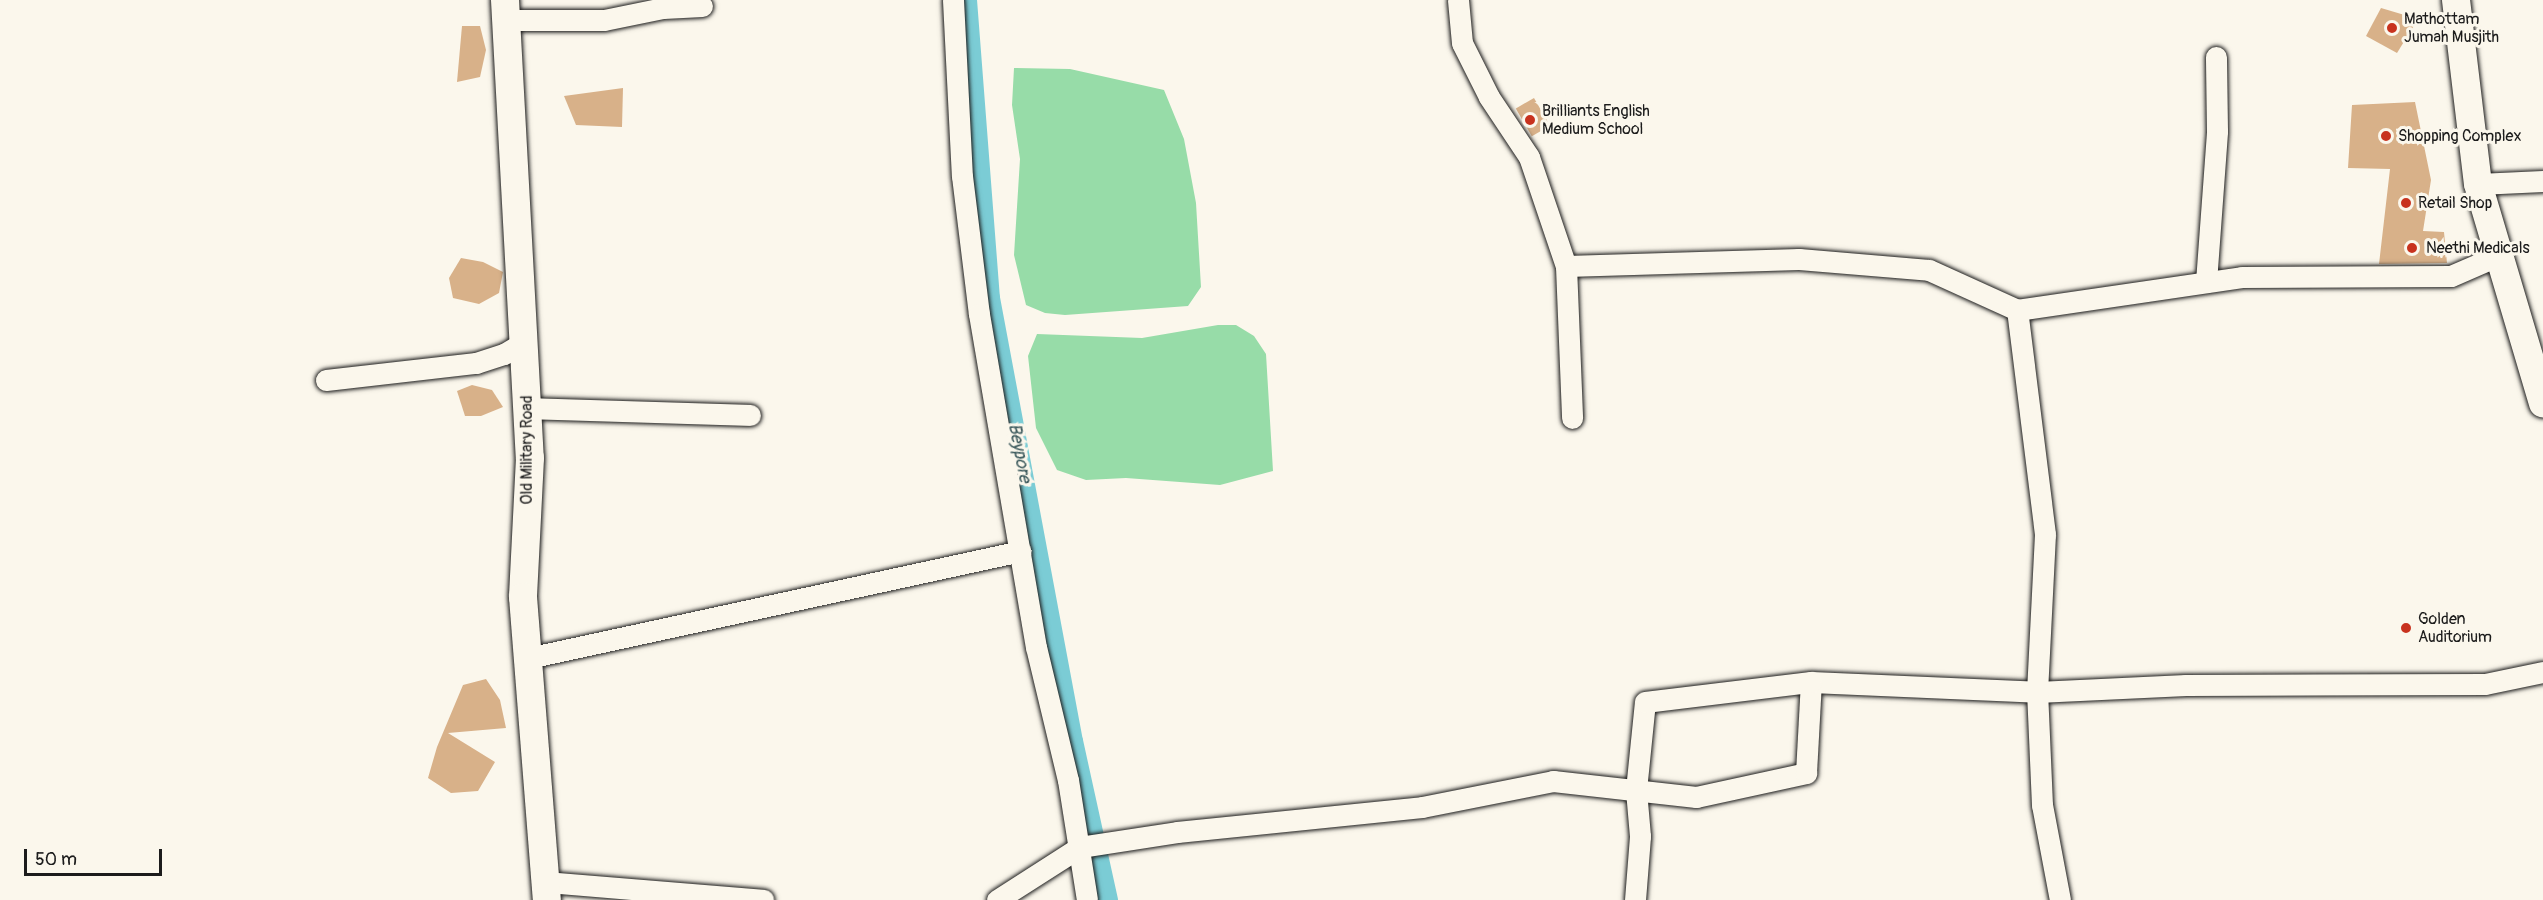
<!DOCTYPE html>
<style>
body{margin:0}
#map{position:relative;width:2543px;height:900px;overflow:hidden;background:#fbf7ec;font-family:Pangolin,sans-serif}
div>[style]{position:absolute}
.green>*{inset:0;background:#97dca8}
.canal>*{height:20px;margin:-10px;padding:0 10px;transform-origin:10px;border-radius:10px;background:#7bccd5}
.building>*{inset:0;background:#d8b189;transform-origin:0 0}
.roads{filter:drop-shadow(0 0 2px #1c1c1c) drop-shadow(0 0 2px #1c1c1c)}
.minor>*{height:21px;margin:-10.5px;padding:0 10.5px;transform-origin:10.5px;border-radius:10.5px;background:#fbf7ec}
.secondary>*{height:28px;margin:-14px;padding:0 14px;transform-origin:14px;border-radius:14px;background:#fbf7ec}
.dots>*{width:16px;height:16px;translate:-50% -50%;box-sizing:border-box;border:3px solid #fbf7ec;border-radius:50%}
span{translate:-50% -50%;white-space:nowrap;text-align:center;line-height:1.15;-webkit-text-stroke:6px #fbf7ec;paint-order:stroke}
.poi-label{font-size:16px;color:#1c1c1c}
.left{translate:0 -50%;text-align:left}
.street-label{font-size:16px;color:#1c1c1c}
.water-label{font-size:18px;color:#3d5a5d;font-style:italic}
.scale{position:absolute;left:24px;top:849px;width:138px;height:27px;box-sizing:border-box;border:3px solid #1c1c1c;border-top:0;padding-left:8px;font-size:18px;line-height:21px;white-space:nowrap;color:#1c1c1c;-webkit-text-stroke:4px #fbf7ec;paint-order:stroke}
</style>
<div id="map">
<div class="green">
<div style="clip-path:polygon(1014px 68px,1070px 69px,1164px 90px,1184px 139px,1196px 203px,1201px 287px,1188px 306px,1065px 315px,1045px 313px,1026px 305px,1014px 255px,1020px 159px,1012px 105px)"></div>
<div style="clip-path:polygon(1218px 325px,1236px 325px,1254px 336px,1266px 354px,1273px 471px,1220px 485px,1126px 478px,1086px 480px,1057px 470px,1036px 428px,1028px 356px,1037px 334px,1142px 338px)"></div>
</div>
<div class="canal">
<div style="left:967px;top:0;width:299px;rotate:85.6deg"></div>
<div style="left:990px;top:298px;width:451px;rotate:79.4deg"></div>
<div style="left:1073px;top:741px;width:163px;rotate:77.6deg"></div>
</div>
<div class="building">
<div style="clip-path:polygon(2381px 8px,2418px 19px,2397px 53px,2366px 36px)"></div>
<div style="clip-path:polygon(462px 26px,480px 26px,486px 50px,480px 77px,457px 82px)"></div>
<div style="clip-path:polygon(623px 88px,622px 127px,576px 125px,564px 96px)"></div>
<div style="left:1534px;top:98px;width:32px;height:21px;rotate:60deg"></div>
<div style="clip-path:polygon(2415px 102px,2431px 180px,2423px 231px,2444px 232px,2447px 263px,2379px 264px,2390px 169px,2348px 168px,2352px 105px)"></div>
<div style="clip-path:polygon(461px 258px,483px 262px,503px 272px,499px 293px,479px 304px,453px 298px,449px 278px)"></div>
<div style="clip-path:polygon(472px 385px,492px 390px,503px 407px,481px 416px,465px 416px,457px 391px)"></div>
<div style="clip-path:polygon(486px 679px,500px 700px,506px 728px,448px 733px,495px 762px,478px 791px,451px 793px,428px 778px,437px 747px,463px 685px)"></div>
</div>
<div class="roads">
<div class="minor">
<div style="left:953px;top:0;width:176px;rotate:87.1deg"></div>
<div style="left:962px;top:176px;width:139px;rotate:83deg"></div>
<div style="left:979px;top:314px;width:338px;rotate:80.3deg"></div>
<div style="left:1036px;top:647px;width:137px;rotate:76.5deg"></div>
<div style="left:1068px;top:780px;width:121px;rotate:81deg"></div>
<div style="left:1458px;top:0;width:43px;rotate:84.7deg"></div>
<div style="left:1462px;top:43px;width:60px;rotate:63.4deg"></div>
<div style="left:1489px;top:97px;width:72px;rotate:56.3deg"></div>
<div style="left:1529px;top:157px;width:115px;rotate:71.3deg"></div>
<div style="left:1566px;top:266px;width:152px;rotate:87.7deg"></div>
<div style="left:507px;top:20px;width:97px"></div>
<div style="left:604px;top:20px;width:60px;rotate:-11.5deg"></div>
<div style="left:663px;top:8px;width:39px;rotate:-3deg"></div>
<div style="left:2478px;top:184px;width:65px;rotate:-2.6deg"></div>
<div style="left:1566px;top:266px;width:233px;rotate:-1.7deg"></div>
<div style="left:1799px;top:259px;width:130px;rotate:4.8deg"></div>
<div style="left:1929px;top:270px;width:97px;rotate:24.4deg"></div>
<div style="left:2206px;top:282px;width:151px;rotate:-85.8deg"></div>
<div style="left:2217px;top:131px;width:74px;rotate:-90.8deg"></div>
<div style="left:326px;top:380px;width:151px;rotate:-6.5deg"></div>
<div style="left:476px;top:363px;width:29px;rotate:-18deg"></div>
<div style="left:504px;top:354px;width:23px;rotate:-31deg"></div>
<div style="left:527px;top:408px;width:223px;rotate:1.8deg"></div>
<div style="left:528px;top:658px;width:504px;rotate:-12.25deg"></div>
<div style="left:546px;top:882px;width:218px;rotate:4.7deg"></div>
<div style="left:997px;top:900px;width:98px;rotate:-32.6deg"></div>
<div style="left:1080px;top:847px;width:98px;rotate:-8.8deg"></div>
<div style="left:1177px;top:832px;width:246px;rotate:-5.8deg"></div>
<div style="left:1422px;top:807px;width:134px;rotate:-11.2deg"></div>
<div style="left:1553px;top:781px;width:144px;rotate:6.4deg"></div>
<div style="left:1696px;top:797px;width:113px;rotate:-12.3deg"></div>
<div style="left:1806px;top:773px;width:91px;rotate:-86.9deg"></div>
<div style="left:1811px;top:682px;width:226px;rotate:2.5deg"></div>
<div style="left:2037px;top:692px;width:149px;rotate:-2.7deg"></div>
<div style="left:2186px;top:685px;width:299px;rotate:-0.2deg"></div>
<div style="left:2485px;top:684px;width:59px;rotate:-11.7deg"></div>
<div style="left:1635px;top:900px;width:64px;rotate:-85.5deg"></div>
<div style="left:1640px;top:836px;width:46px;rotate:-95deg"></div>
<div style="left:1636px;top:790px;width:88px;rotate:-84.2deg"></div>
<div style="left:1645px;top:702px;width:167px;rotate:-6.9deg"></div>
<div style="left:2060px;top:900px;width:97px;rotate:-100.7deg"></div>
<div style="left:2042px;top:805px;width:113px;rotate:-92.5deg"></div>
<div style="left:2037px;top:692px;width:158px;rotate:-87.1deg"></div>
<div style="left:2045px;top:534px;width:226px;rotate:-97.1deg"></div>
<div style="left:2017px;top:310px;width:227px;rotate:-8.3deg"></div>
<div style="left:2242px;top:277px;width:209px;rotate:-0.3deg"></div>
<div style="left:2451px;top:276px;width:50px;rotate:-23.5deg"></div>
</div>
<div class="secondary">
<div style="left:505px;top:0;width:459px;rotate:86.9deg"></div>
<div style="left:530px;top:458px;width:139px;rotate:92.9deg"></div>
<div style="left:523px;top:597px;width:304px;rotate:85.5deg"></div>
<div style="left:2456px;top:0;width:185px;rotate:83.2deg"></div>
<div style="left:2478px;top:184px;width:229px;rotate:73.5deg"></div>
</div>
</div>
<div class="dots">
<div style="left:2392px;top:28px;background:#c8321e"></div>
<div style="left:1530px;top:120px;background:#c8321e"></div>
<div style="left:2386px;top:136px;background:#c8321e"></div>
<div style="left:2406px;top:203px;background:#c8321e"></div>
<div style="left:2412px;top:248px;background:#c8321e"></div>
<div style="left:2406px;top:628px;background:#c8321e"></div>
</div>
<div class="poi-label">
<span class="left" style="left:2404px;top:28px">Mathottam<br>Jumah Musjith</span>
<span class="left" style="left:1542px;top:120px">Brilliants English<br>Medium School</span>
<span class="left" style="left:2398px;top:136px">Shopping Complex</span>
<span class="left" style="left:2418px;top:203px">Retail Shop</span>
<span class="left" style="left:2426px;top:248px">Neethi Medicals</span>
<span class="left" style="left:2418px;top:628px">Golden<br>Auditorium</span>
</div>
<div class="street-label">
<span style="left:527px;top:450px;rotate:-90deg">Old Military Road</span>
</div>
<div class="water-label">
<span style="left:1019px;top:453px;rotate:79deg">Beypore</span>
</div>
<div class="scale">50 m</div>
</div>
